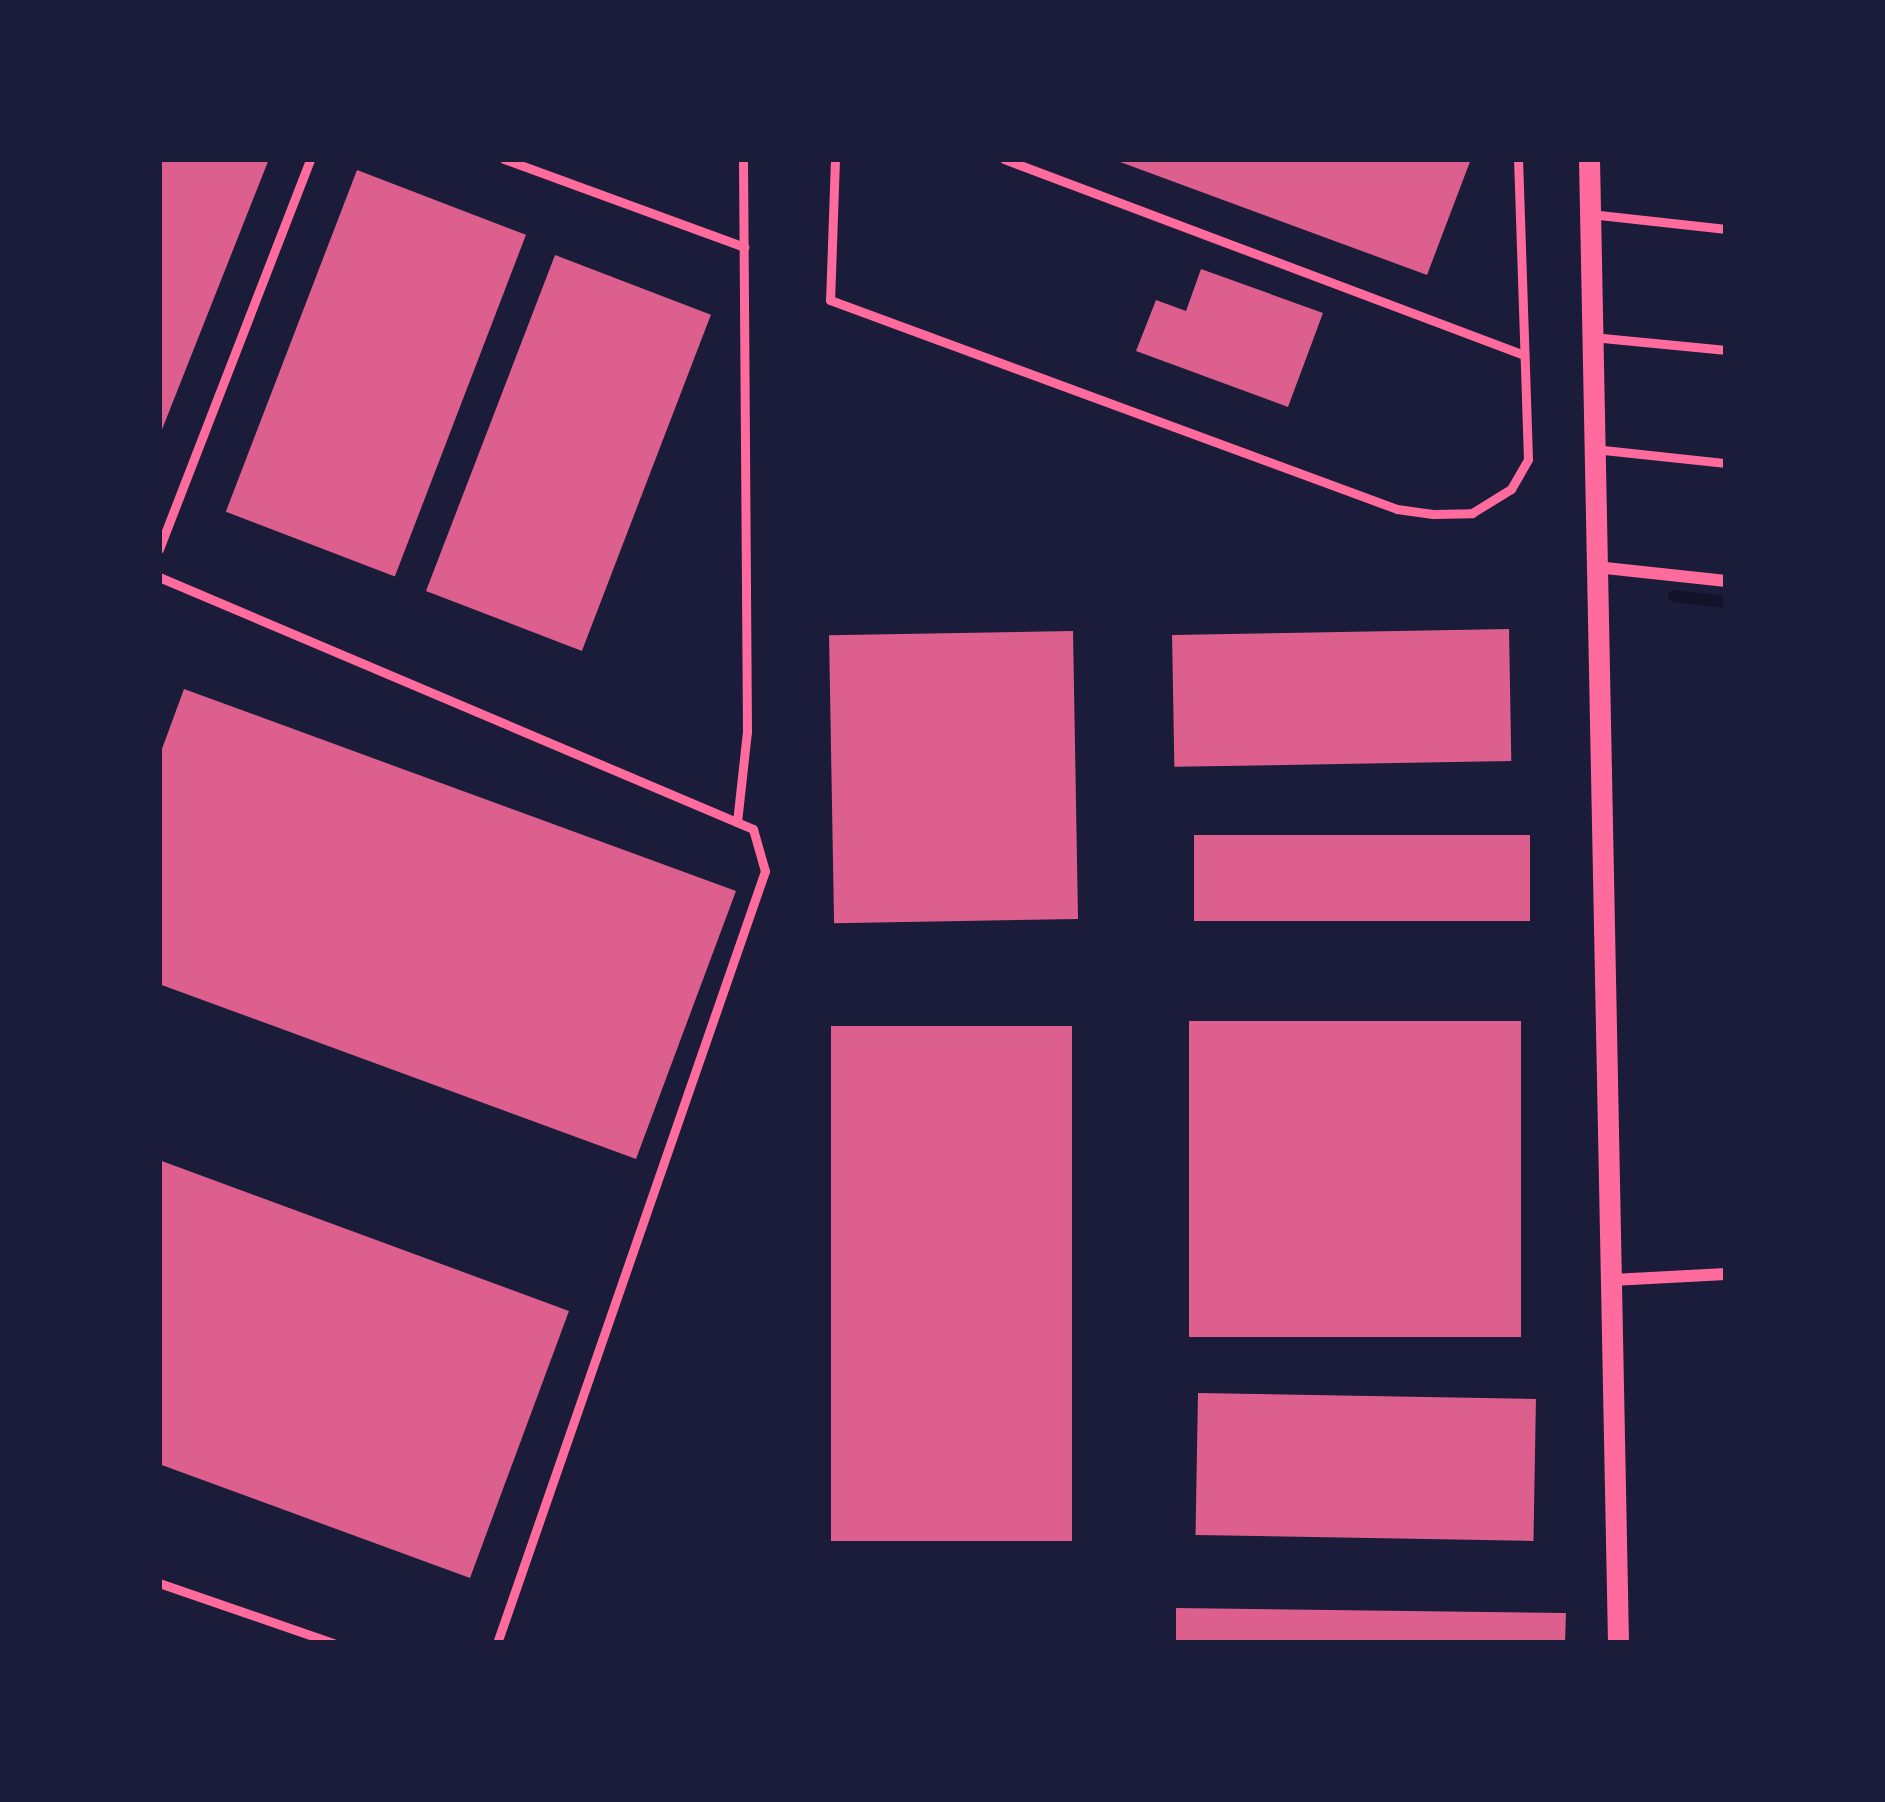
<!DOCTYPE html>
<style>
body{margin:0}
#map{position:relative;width:1885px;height:1802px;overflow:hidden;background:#1b1b3a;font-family:"Sofia Sans Condensed",sans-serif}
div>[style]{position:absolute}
.stream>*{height:12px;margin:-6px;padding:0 6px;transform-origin:6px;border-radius:6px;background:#12122b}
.building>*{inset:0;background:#dd5f8e;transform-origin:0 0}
.service>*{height:9px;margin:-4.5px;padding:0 4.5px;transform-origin:4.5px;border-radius:4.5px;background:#ff6b9d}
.minor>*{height:12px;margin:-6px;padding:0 6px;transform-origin:6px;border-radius:6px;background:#ff6b9d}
.tertiary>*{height:21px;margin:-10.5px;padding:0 10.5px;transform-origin:10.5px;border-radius:10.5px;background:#ff6b9d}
span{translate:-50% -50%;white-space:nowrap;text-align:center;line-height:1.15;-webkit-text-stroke:12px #1b1b3a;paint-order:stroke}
.frame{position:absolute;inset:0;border:162px solid #1b1b3a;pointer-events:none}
</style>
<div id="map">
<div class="stream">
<div style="left:1674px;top:596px;width:52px;rotate:6.6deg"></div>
</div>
<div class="building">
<div style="clip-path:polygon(159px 159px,269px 159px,159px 437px)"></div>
<div style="clip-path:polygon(1112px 159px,1471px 159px,1427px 275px)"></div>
<div style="left:357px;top:170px;width:181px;height:366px;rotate:21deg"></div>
<div style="left:555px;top:255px;width:167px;height:360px;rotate:21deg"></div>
<div style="clip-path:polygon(1201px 269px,1323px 313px,1288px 407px,1136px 351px,1156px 300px,1186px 311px)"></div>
<div style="left:1509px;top:629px;width:132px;height:337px;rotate:89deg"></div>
<div style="left:1073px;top:631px;width:288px;height:244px;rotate:89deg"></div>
<div style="clip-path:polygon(184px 689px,736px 891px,636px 1159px,159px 984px,159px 757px)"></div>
<div style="left:1194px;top:835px;width:336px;height:86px"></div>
<div style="left:1521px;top:1021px;width:316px;height:332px;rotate:90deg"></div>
<div style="left:1072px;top:1026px;width:515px;height:241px;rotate:90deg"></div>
<div style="clip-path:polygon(159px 1160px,569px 1311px,470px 1578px,159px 1464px)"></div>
<div style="left:1198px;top:1393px;width:338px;height:142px;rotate:1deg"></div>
<div style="clip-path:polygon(1176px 1608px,1566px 1613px,1565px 1643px,1176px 1643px)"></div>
</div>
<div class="service">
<div style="left:504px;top:159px;width:256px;rotate:20.1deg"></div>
<div style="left:835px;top:159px;width:141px;rotate:92deg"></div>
<div style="left:830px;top:300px;width:604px;rotate:20.23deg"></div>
<div style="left:1397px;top:509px;width:36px;rotate:8deg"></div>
<div style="left:1433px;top:514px;width:39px;rotate:-1deg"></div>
<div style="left:1472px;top:513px;width:46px;rotate:-31.6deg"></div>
<div style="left:1511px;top:489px;width:34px;rotate:-60deg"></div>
<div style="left:1528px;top:459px;width:300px;rotate:-91.9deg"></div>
<div style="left:1004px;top:159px;width:556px;rotate:20.65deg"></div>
<div style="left:1590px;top:214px;width:137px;rotate:6.3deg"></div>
<div style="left:1592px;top:337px;width:135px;rotate:5.5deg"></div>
<div style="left:1594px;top:449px;width:133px;rotate:6.1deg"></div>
<div style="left:159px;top:549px;width:418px;rotate:-68.8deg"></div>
<div style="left:159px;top:577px;width:645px;rotate:22.99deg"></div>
<div style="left:753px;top:829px;width:44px;rotate:74.1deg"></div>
<div style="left:765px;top:871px;width:817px;rotate:109.14deg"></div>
<div style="left:737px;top:822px;width:91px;rotate:-83.7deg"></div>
<div style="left:747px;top:732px;width:573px;rotate:-90.4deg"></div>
<div style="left:159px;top:1583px;width:184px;rotate:19deg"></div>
</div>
<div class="minor">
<div style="left:1596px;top:567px;width:131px;rotate:6.1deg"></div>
<div style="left:1612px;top:1280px;width:114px;rotate:-3deg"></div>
</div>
<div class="tertiary">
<div style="left:1589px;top:159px;width:1484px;rotate:88.88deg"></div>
</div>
<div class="frame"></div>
</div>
